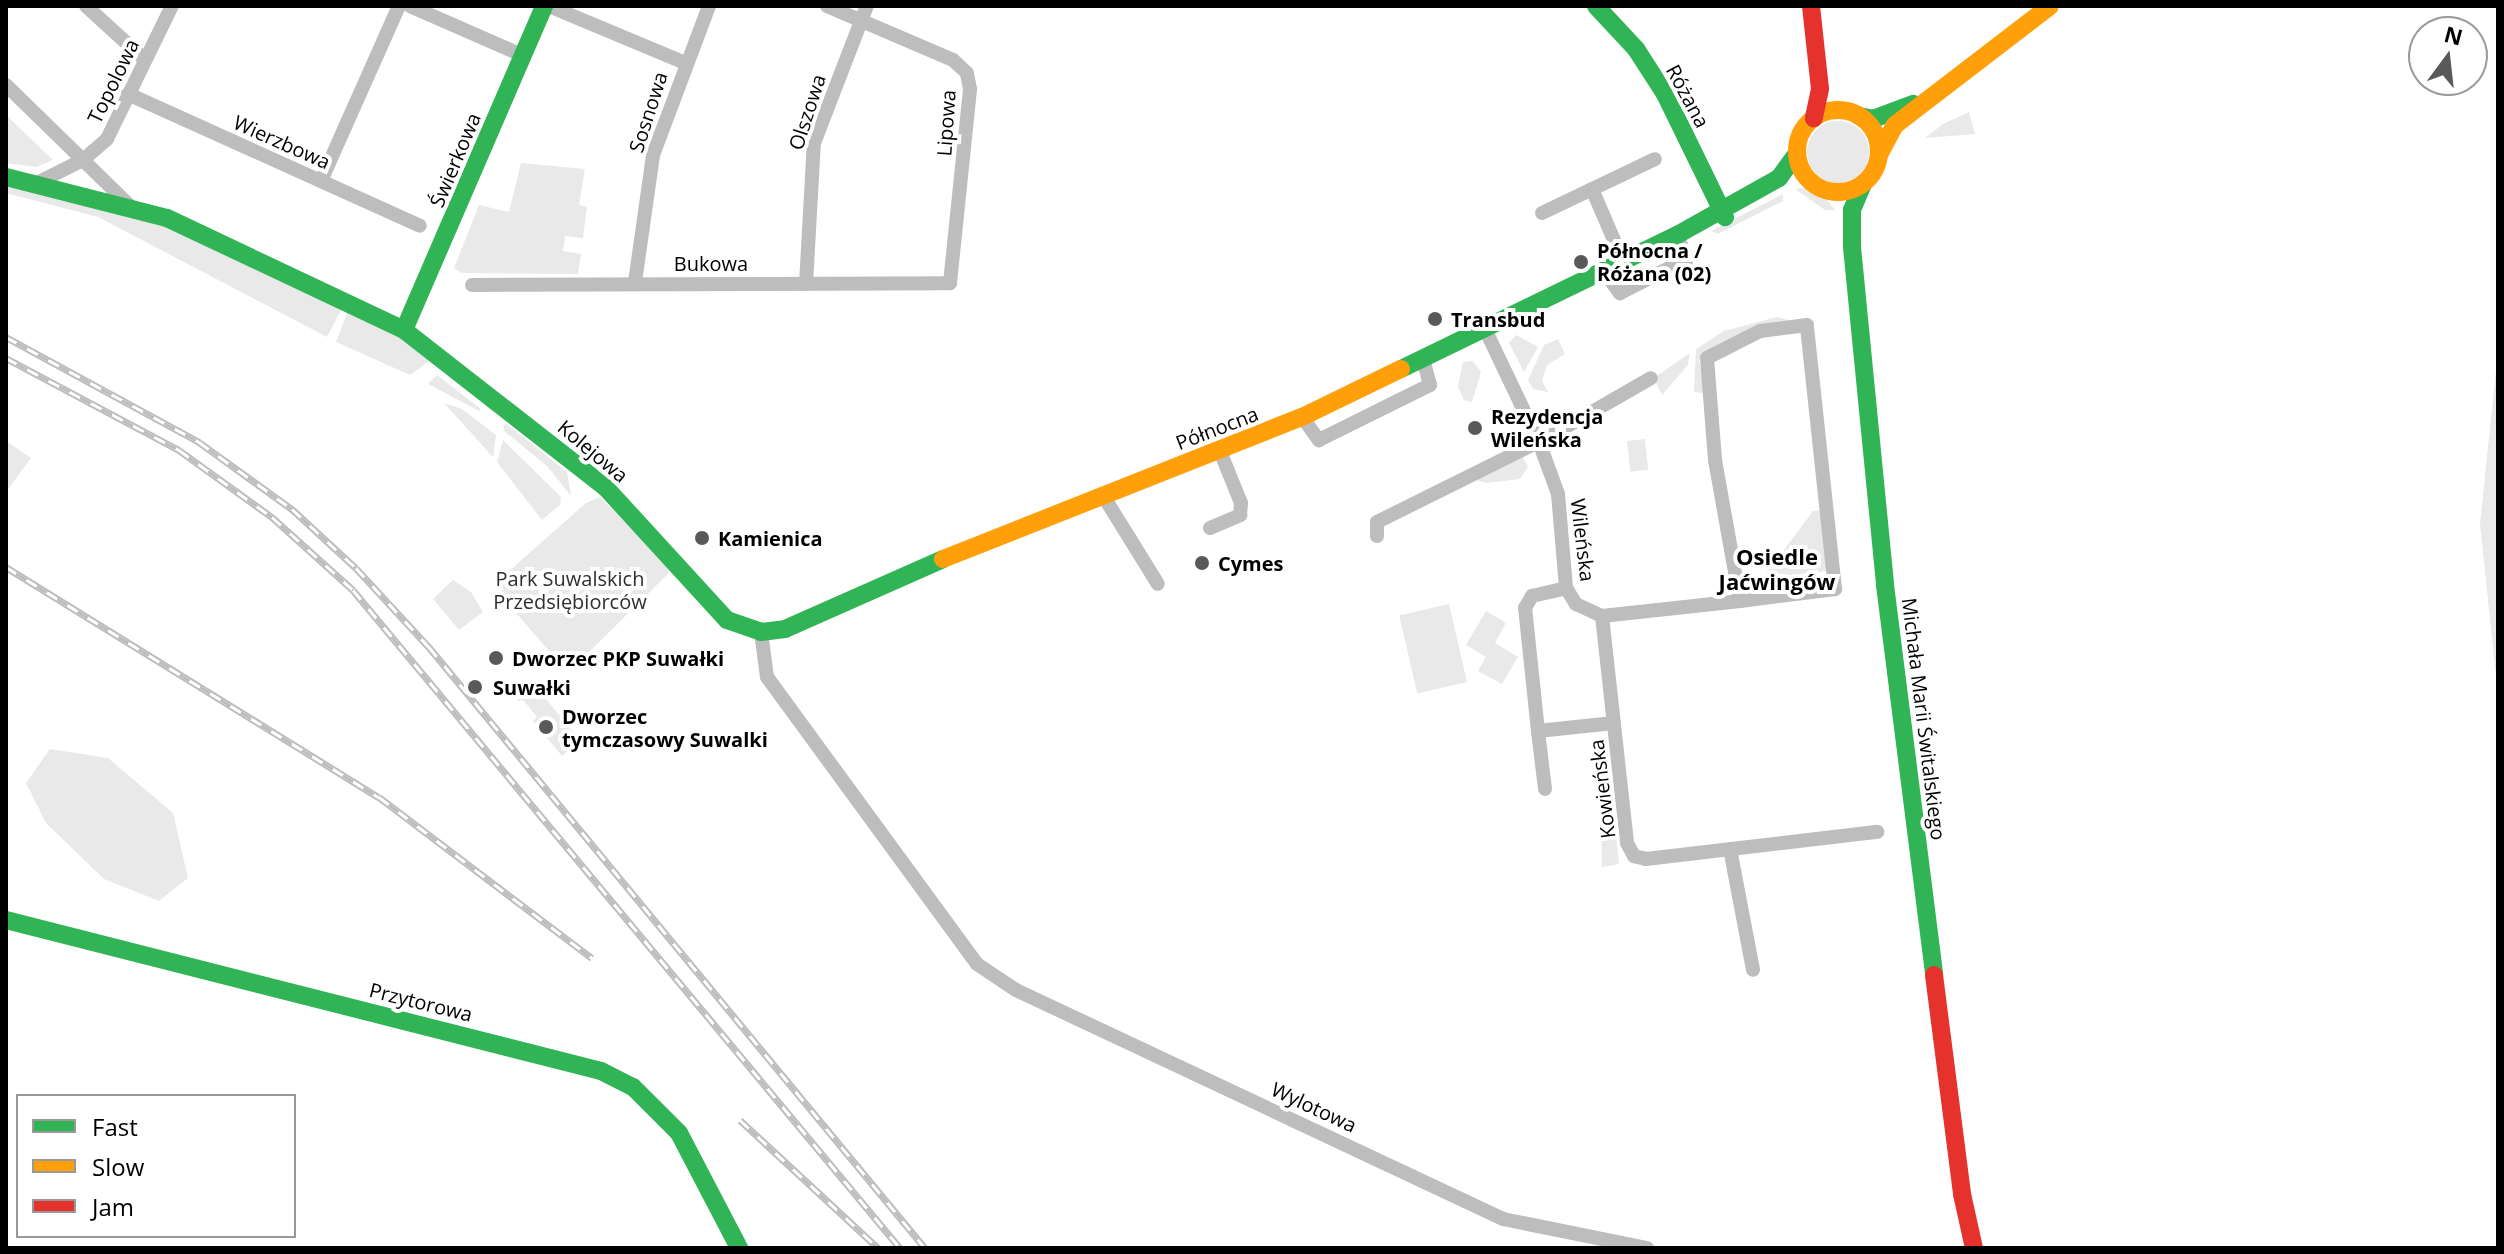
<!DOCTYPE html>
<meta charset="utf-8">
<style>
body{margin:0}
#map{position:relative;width:2504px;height:1254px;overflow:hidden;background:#fff;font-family:"Open Sans",sans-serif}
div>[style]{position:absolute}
.green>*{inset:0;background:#e9e9e9;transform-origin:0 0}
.round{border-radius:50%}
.street>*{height:14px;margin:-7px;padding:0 7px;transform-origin:7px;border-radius:7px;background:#bdbdbd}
.fast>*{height:18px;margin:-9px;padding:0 9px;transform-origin:9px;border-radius:9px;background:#30b455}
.slow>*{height:18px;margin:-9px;padding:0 9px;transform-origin:9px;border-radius:9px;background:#ff9f0a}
.slow>.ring{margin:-9px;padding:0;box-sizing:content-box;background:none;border:18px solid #ff9f0a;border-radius:50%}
.jam>*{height:18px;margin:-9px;padding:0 9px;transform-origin:9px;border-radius:9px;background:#e5322d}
.rail>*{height:7px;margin-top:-3.5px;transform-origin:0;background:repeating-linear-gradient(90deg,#fff 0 12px,#bdbdbd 0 24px);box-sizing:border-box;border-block:2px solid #bdbdbd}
.dots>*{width:22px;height:22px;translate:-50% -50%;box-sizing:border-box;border:4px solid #fff;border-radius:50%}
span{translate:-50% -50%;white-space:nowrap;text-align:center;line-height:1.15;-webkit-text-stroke:8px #fff;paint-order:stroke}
.street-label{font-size:20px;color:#000}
.poi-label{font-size:20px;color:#000;font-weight:700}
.left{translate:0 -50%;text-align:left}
.park-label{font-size:20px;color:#2e2e2e}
.neighbourhood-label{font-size:22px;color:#000;font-weight:700}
.frame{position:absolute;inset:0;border:8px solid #000;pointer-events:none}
.legend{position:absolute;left:16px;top:1094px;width:280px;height:144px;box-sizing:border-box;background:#fff;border:2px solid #999;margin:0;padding:10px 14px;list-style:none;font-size:24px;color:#000}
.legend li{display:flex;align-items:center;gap:16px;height:40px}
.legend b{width:40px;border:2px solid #999}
.north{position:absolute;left:2408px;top:16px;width:80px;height:80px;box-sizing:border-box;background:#fff;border:2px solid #999;border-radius:50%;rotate:15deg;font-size:22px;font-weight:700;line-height:32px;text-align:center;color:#000}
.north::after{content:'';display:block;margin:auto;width:28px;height:36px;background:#595959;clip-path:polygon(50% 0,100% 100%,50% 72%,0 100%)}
</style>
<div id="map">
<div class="green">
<div style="clip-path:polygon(1969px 112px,1975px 134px,1925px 138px,1943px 124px)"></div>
<div style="clip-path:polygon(6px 115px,53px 160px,36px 167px,6px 163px)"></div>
<div class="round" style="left:1807px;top:121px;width:62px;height:62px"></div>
<div style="clip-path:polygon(521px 163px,585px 169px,579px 205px,587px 207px,583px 238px,565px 236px,563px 251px,581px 254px,578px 274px,462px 273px,454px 268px,479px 205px,509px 212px)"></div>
<div style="clip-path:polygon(6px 185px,158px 223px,342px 308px,327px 337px,98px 217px,6px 193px)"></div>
<div style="clip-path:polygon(1803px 188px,1823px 195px,1835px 210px,1825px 210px,1795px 189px)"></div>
<div style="clip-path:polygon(1783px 194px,1783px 201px,1718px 234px,1711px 231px)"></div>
<div style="clip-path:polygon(348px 311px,385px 328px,432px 359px,410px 375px,336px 342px)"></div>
<div style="clip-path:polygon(1777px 317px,1799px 323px,1699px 360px,1704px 393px,1694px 392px,1696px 349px,1724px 331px)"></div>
<div style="clip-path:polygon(1516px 335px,1538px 347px,1524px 372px,1509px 343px)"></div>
<div style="clip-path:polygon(1558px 339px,1565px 354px,1547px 365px,1542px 381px,1548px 392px,1533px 389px,1528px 380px,1544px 345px)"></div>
<div style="clip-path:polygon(2498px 351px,2498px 695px,2480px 524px)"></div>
<div style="clip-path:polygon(1690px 353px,1688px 365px,1662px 395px,1654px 378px)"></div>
<div style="clip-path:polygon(1473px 361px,1481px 372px,1472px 402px,1464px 400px,1458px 387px,1463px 362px)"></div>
<div style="clip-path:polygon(437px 375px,481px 409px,479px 411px,428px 384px)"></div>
<div style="clip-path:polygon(444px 403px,462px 409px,496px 435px,493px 457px)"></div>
<div style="clip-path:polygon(505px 423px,567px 472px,571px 496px,548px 467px,503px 430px)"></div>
<div style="left:1645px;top:439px;width:31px;height:18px;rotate:84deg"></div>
<div style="clip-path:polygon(503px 440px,561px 497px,560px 505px,542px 520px,497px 462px)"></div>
<div style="clip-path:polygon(6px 441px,31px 458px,6px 492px)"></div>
<div style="clip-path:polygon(1521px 454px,1528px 467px,1520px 479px,1486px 483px,1472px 479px)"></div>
<div style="clip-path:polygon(600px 497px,669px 566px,668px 574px,578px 663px,563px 667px,503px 598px,500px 579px,586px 503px)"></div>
<div style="clip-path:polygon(1821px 510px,1827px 571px,1763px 578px,1813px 511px)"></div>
<div style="clip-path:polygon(453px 580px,471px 592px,483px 612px,459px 630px,433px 599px)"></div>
<div style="left:1449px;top:604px;width:80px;height:51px;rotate:77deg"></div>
<div style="clip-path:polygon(1486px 611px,1506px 623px,1495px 643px,1518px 657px,1502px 684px,1478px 671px,1486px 657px,1466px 645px)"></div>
<div style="clip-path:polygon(535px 686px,580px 740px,562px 756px,533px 721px,537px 717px,523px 700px,516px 701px)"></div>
<div style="clip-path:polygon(50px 749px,108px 758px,173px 813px,188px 878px,159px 901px,104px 879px,46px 823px,26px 783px)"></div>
<div style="left:1609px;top:765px;width:45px;height:10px;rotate:84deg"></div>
<div style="clip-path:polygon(1614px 814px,1619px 864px,1602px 867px,1601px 815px)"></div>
</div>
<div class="street">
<div style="left:86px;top:6px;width:79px;rotate:42.4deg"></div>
<div style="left:410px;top:6px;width:124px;rotate:23.7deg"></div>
<div style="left:549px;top:6px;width:147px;rotate:22.7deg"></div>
<div style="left:6px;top:85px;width:173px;rotate:44.3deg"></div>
<div style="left:128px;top:94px;width:320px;rotate:24.3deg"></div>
<div style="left:321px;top:181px;width:192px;rotate:-66deg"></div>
<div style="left:35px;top:184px;width:54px;rotate:-26.6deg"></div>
<div style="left:83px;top:160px;width:32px;rotate:-41deg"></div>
<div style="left:107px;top:139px;width:148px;rotate:-64deg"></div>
<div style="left:1592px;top:189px;width:78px;rotate:66.7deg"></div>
<div style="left:1542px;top:213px;width:125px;rotate:-25.5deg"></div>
<div style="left:1603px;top:270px;width:29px;rotate:54deg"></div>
<div style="left:1620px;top:293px;width:75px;rotate:-26.9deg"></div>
<div style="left:1687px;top:259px;width:26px;rotate:-113deg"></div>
<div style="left:635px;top:282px;width:128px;rotate:-81.9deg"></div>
<div style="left:653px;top:155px;width:159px;rotate:-69.4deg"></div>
<div style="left:806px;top:284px;width:141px;rotate:-86.8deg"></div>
<div style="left:814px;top:143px;width:147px;rotate:-68.9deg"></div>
<div style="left:472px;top:285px;width:478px;rotate:-0.2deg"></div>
<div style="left:950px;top:283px;width:195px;rotate:-84.1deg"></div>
<div style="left:970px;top:89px;width:16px;rotate:-101deg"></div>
<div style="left:967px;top:73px;width:19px;rotate:-137deg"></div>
<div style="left:953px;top:60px;width:137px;rotate:-156.8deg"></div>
<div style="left:1485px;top:329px;width:125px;rotate:64.5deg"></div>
<div style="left:1539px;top:442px;width:55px;rotate:69.9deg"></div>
<div style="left:1558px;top:494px;width:94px;rotate:85.1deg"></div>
<div style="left:1566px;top:588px;width:19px;rotate:58deg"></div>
<div style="left:1576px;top:604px;width:29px;rotate:25deg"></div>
<div style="left:1602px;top:616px;width:139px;rotate:-6.2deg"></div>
<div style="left:1740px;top:601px;width:96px;rotate:-7.2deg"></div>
<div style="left:1835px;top:589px;width:265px;rotate:-96.1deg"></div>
<div style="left:1807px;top:325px;width:47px;rotate:172.7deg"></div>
<div style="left:1760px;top:331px;width:59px;rotate:153deg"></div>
<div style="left:1707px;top:358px;width:102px;rotate:85.5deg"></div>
<div style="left:1715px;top:460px;width:143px;rotate:79.9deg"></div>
<div style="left:1302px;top:417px;width:29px;rotate:54deg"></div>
<div style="left:1319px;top:440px;width:124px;rotate:-26.4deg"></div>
<div style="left:1430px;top:385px;width:28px;rotate:-105deg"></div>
<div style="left:1104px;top:497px;width:102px;rotate:58.2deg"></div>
<div style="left:1210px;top:528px;width:33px;rotate:-23deg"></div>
<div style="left:1240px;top:515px;width:12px;rotate:-85deg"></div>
<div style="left:1241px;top:503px;width:56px;rotate:-112deg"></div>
<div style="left:1377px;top:536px;width:14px;rotate:-90deg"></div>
<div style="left:1377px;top:522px;width:195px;rotate:-26.4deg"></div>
<div style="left:1552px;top:435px;width:114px;rotate:-29.9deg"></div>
<div style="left:1602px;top:616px;width:228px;rotate:83.7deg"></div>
<div style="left:1627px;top:843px;width:15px;rotate:62deg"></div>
<div style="left:1634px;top:856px;width:12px;rotate:14deg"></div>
<div style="left:1646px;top:859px;width:233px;rotate:-6.7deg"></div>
<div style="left:761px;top:632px;width:45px;rotate:82.4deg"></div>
<div style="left:767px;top:677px;width:356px;rotate:53.8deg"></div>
<div style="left:977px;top:964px;width:47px;rotate:33.7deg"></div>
<div style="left:1016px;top:990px;width:538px;rotate:25.18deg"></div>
<div style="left:1503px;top:1219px;width:147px;rotate:11.4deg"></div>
<div style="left:1538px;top:731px;width:124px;rotate:-96deg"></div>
<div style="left:1525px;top:608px;width:14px;rotate:-60deg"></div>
<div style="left:1532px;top:596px;width:35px;rotate:-13deg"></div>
<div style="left:1545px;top:789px;width:58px;rotate:-96.9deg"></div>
<div style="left:1538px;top:731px;width:76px;rotate:-6deg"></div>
<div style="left:1730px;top:849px;width:123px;rotate:79.2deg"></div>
</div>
<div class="fast">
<div style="left:1596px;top:6px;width:59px;rotate:47.1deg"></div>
<div style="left:1636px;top:49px;width:54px;rotate:57.2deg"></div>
<div style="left:1665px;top:94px;width:137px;rotate:64deg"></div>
<div style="left:1859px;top:116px;width:14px;rotate:12deg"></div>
<div style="left:1873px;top:119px;width:43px;rotate:-20.6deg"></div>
<div style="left:6px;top:177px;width:166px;rotate:14.3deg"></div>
<div style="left:167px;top:218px;width:262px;rotate:25.3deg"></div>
<div style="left:404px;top:330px;width:256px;rotate:38deg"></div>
<div style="left:606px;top:488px;width:179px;rotate:47.5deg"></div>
<div style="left:727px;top:620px;width:36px;rotate:19deg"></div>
<div style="left:761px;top:632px;width:24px;rotate:-7deg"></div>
<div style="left:785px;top:629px;width:173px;rotate:-23.9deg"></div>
<div style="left:1863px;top:184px;width:28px;rotate:113deg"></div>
<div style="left:1852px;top:210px;width:37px;rotate:90deg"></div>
<div style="left:1852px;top:247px;width:340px;rotate:84.4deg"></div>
<div style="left:1885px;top:585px;width:393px;rotate:82.8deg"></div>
<div style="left:404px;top:330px;width:353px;rotate:-66.6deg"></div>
<div style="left:1401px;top:369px;width:307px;rotate:-25.9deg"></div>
<div style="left:1677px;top:235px;width:117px;rotate:-29.2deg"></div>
<div style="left:1779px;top:178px;width:31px;rotate:-54deg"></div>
<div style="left:6px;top:920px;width:614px;rotate:14.24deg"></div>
<div style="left:601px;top:1071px;width:36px;rotate:27deg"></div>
<div style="left:633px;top:1087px;width:65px;rotate:45deg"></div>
<div style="left:679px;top:1133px;width:130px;rotate:62.4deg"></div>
</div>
<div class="slow">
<div class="ring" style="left:1797px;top:110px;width:64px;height:64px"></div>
<div style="left:1880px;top:153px;width:32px;rotate:-62deg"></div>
<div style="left:1895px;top:125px;width:195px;rotate:-37.5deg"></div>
<div style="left:943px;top:559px;width:386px;rotate:-21.6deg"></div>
<div style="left:1302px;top:417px;width:110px;rotate:-25.9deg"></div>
</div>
<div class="jam">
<div style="left:1811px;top:6px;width:83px;rotate:83.8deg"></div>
<div style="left:1820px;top:89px;width:30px;rotate:102deg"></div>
<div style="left:1934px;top:975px;width:221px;rotate:82.7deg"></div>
<div style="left:1962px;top:1194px;width:55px;rotate:77.5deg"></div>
</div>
<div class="rail">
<div style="left:6px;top:337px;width:220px;rotate:28.5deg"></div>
<div style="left:199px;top:442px;width:115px;rotate:35.8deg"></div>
<div style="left:292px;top:509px;width:87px;rotate:42.7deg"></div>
<div style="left:356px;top:568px;width:108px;rotate:47.3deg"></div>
<div style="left:429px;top:647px;width:779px;rotate:50.47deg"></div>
<div style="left:6px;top:358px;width:196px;rotate:28deg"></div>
<div style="left:179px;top:450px;width:115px;rotate:35.8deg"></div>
<div style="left:272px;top:517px;width:109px;rotate:42deg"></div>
<div style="left:353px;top:590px;width:856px;rotate:50.26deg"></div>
<div style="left:6px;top:567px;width:438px;rotate:31.7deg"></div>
<div style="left:379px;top:797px;width:267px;rotate:37.1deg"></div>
<div style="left:740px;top:1120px;width:188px;rotate:42.8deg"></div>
</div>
<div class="dots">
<div style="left:1581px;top:262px;background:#595959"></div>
<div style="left:1435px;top:319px;background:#595959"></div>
<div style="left:1475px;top:428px;background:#595959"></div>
<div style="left:702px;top:538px;background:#595959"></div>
<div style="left:1202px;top:563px;background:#595959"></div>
<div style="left:496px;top:658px;background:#595959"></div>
<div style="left:475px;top:687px;background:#595959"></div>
<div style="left:546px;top:727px;background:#595959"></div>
</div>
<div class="street-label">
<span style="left:113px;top:81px;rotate:-64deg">Topolowa</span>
<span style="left:1688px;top:96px;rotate:62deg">Różana</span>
<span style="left:648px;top:112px;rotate:-72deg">Sosnowa</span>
<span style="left:807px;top:112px;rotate:-72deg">Olszowa</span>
<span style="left:946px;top:123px;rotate:-86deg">Lipowa</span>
<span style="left:282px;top:142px;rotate:24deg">Wierzbowa</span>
<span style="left:455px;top:160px;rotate:-67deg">Świerkowa</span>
<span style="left:711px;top:263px">Bukowa</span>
<span style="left:1217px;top:428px;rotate:-21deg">Północna</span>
<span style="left:593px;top:451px;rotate:40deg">Kolejowa</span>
<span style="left:1583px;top:540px;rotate:83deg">Wileńska</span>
<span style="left:1924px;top:719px;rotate:83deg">Michała Marii Świtalskiego</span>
<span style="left:1602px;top:789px;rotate:-97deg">Kowieńska</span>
<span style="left:421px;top:1002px;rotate:14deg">Przytorowa</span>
<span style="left:1314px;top:1107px;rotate:25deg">Wylotowa</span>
</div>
<div class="poi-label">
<span class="left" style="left:1597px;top:262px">Północna /<br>Różana (02)</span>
<span class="left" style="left:1451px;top:319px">Transbud</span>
<span class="left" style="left:1491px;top:428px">Rezydencja<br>Wileńska</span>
<span class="left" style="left:718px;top:538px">Kamienica</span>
<span class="left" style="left:1218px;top:563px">Cymes</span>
<span class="left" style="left:512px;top:658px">Dworzec PKP Suwałki</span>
<span class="left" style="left:493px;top:687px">Suwałki</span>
<span class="left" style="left:562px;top:728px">Dworzec<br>tymczasowy Suwalki</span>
</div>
<div class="park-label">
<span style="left:570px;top:590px">Park Suwalskich<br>Przedsiębiorców</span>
</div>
<div class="neighbourhood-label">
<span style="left:1777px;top:569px">Osiedle<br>Jaćwingów</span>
</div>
<div class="frame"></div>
<ul class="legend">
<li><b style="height:10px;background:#30b455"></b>Fast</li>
<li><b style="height:10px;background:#ff9f0a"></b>Slow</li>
<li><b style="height:10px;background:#e5322d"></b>Jam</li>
</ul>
<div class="north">N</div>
</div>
